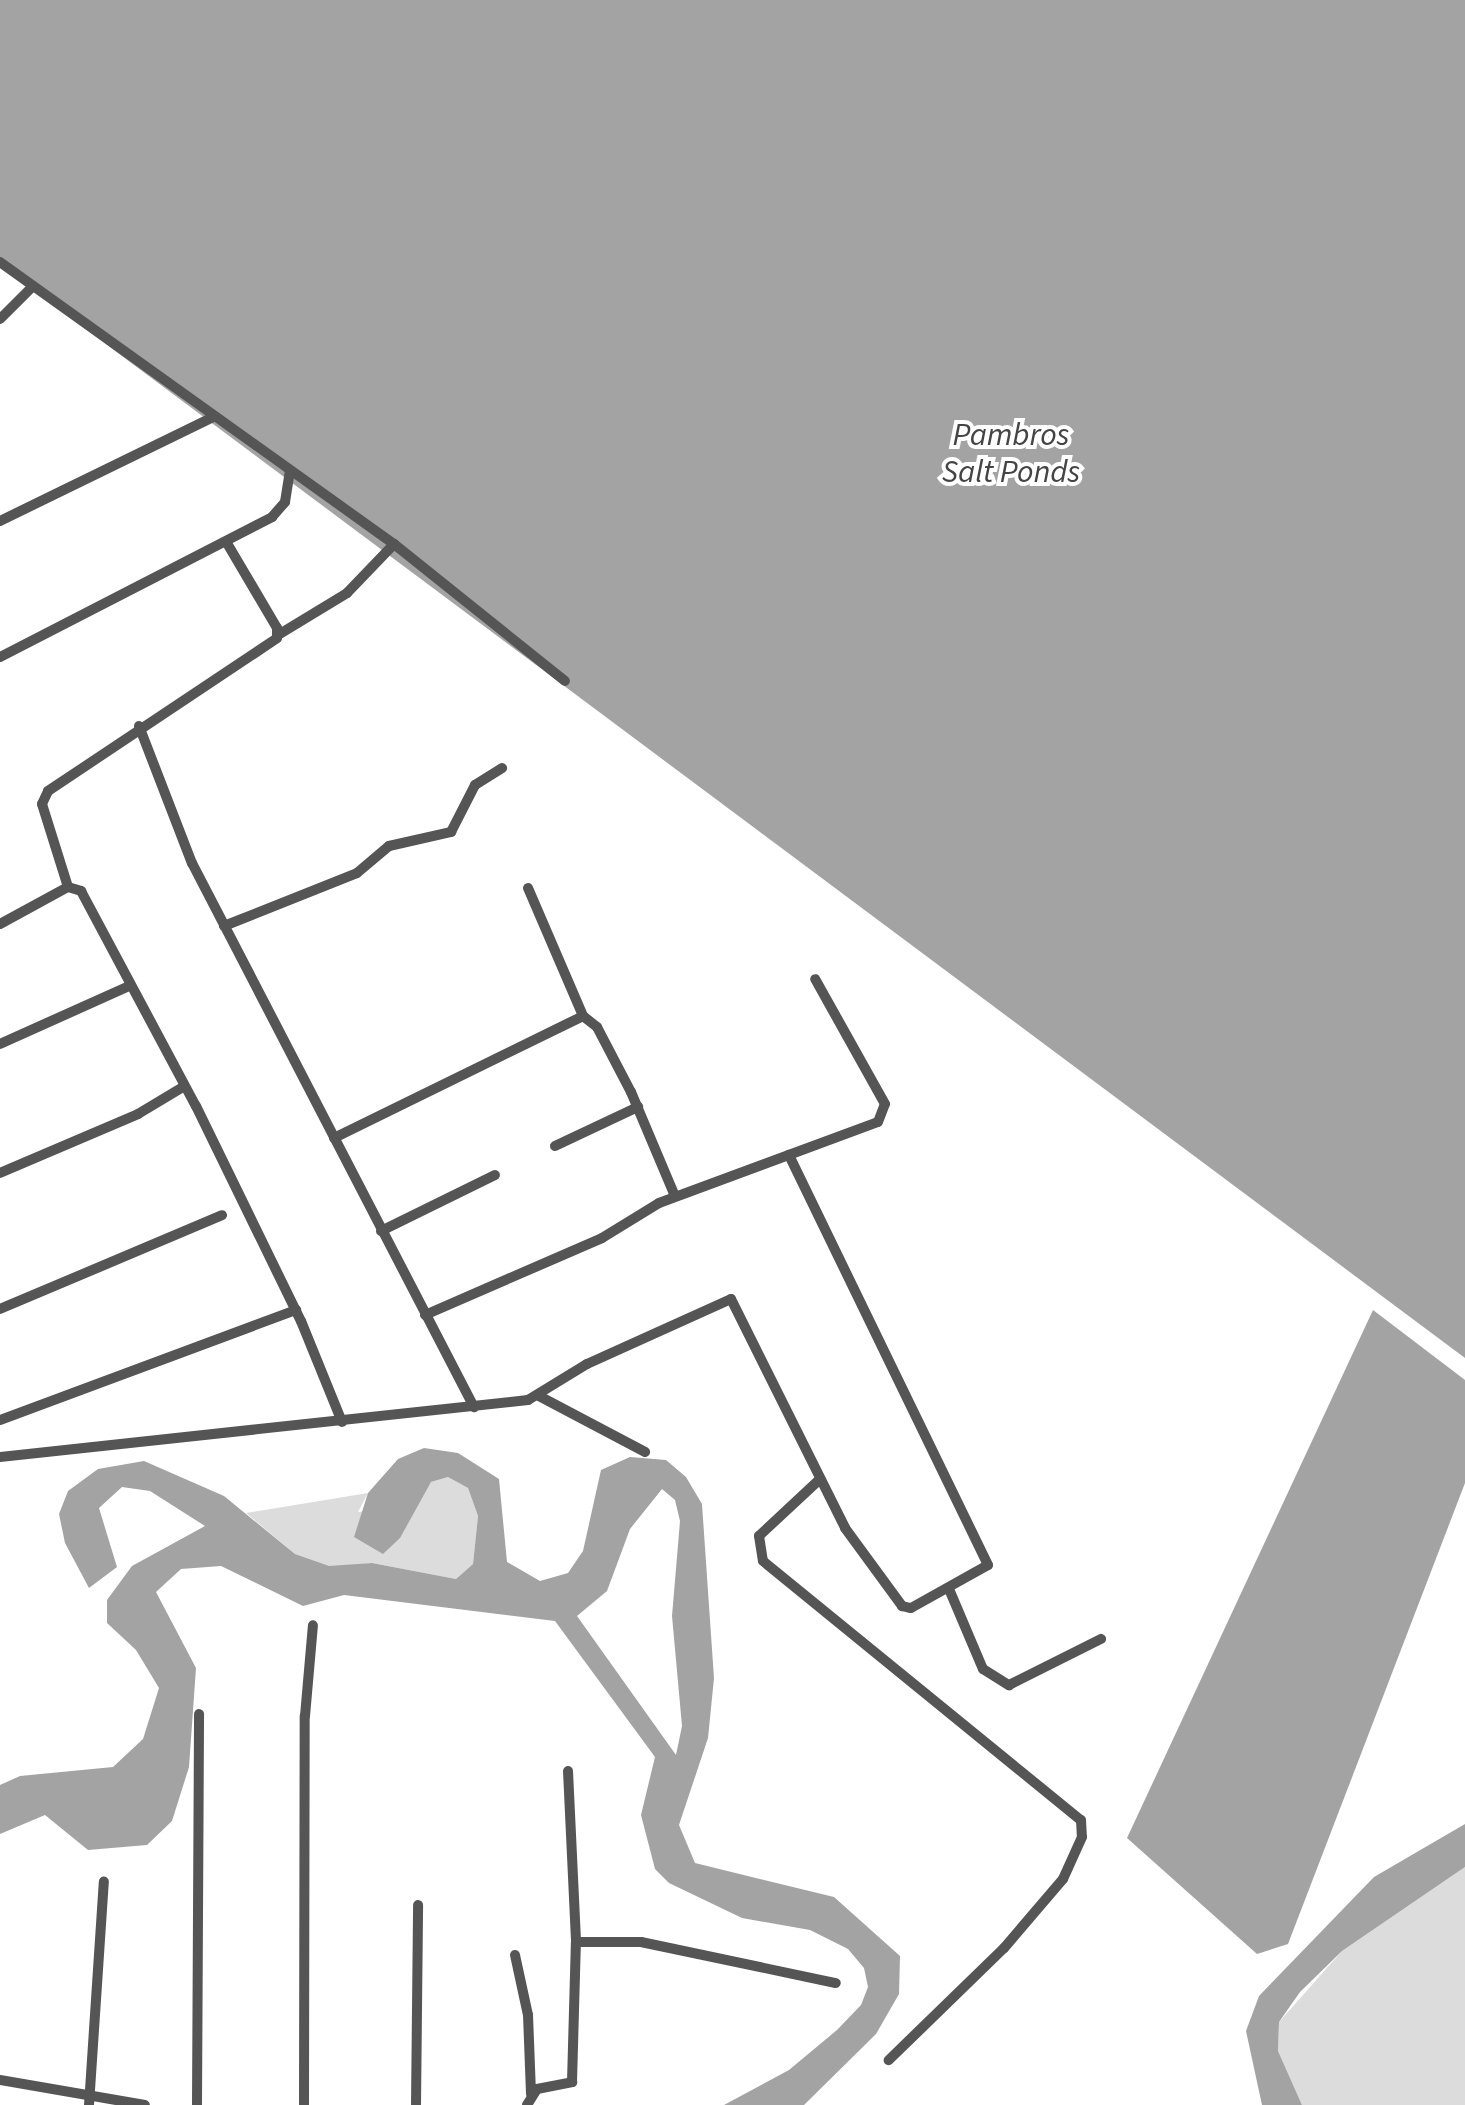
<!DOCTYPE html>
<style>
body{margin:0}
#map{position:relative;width:1465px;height:2105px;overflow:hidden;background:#fff;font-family:"Source Sans 3",sans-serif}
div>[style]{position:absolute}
.green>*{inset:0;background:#dcdcdc}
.water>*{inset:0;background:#a3a3a3}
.minor>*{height:10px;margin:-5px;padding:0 5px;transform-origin:5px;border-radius:5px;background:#555}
span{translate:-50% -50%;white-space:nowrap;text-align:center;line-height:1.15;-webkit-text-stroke:8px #fff;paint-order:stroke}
.water-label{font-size:32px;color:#444;font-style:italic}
</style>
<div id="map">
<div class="green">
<div style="clip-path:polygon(448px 1477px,468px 1488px,478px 1516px,473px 1564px,456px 1579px,372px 1563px,329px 1567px,295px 1554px,246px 1513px,368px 1493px,358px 1512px,415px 1505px,431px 1482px)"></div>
<div style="clip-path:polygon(1465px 1867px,1465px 2105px,1302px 2105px,1278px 2051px,1279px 2022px,1342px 1951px)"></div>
</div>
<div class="water">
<div style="clip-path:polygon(0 0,1465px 0,1465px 1358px,0 265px)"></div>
<div style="clip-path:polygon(1373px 1310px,1465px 1380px,1465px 1483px,1288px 1944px,1257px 1954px,1127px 1838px)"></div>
<div style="clip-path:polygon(evenodd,424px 1448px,458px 1453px,499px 1479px,507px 1562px,540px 1581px,568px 1573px,583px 1551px,601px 1470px,630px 1457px,666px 1460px,686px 1477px,702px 1504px,714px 1678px,708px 1738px,679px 1825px,695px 1863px,834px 1897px,900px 1956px,899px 1994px,876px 2034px,804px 2105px,724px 2105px,789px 2070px,837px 2030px,861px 2005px,868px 1987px,864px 1968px,848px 1949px,810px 1930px,742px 1918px,669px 1883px,655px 1869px,641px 1815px,655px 1757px,555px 1621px,344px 1595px,303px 1606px,221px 1566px,181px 1569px,156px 1592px,196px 1668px,189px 1767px,172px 1821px,147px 1845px,88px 1850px,45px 1815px,0 1834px,0 1785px,20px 1776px,113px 1767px,143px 1739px,159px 1688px,136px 1650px,107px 1623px,107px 1600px,132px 1566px,205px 1526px,150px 1491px,122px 1487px,99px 1508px,117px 1567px,89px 1588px,65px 1543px,59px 1514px,68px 1491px,98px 1469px,144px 1461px,224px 1496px,295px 1554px,329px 1566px,372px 1563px,456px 1579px,473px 1564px,478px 1516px,468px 1488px,448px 1477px,431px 1482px,400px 1538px,383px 1554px,354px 1537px,368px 1493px,398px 1459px,424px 1448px,662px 1489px,675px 1500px,680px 1521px,672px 1616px,682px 1726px,676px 1755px,577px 1616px,607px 1591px,630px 1529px,662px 1489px)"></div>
<div style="clip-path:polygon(1465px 1824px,1465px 1867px,1342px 1951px,1300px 1992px,1279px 2022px,1278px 2051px,1302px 2105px,1262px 2105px,1246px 2031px,1259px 1996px,1374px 1877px)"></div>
</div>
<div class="minor">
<div style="left:0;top:262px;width:485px;rotate:35.6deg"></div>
<div style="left:394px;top:544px;width:219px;rotate:38.7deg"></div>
<div style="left:0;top:319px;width:45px;rotate:-45deg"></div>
<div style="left:0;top:521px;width:239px;rotate:-26deg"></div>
<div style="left:278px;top:635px;width:81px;rotate:-31.3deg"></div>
<div style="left:347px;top:593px;width:68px;rotate:-46.2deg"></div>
<div style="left:0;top:657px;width:306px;rotate:-27.2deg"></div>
<div style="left:272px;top:517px;width:20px;rotate:-49deg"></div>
<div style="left:285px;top:502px;width:32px;rotate:-81deg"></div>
<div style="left:139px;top:726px;width:147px;rotate:68.9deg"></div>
<div style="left:192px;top:863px;width:613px;rotate:62.6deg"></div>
<div style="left:68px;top:887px;width:14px;rotate:17deg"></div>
<div style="left:81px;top:891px;width:244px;rotate:61.9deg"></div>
<div style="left:196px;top:1106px;width:239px;rotate:64deg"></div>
<div style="left:301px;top:1321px;width:109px;rotate:67.9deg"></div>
<div style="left:528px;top:888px;width:139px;rotate:66.7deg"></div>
<div style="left:583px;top:1016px;width:18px;rotate:38deg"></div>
<div style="left:597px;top:1027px;width:73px;rotate:62.4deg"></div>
<div style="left:631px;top:1092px;width:113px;rotate:67.1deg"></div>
<div style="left:0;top:924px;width:77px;rotate:-28.6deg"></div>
<div style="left:68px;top:887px;width:87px;rotate:-107.4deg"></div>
<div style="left:42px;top:804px;width:14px;rotate:-65deg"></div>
<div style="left:48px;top:791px;width:275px;rotate:-33.7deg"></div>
<div style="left:277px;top:638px;width:10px;rotate:-90deg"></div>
<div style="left:277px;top:628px;width:99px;rotate:-120.5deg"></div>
<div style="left:224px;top:926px;width:143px;rotate:-21.7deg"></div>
<div style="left:357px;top:873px;width:42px;rotate:-40.2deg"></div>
<div style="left:389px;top:846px;width:64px;rotate:-12.7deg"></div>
<div style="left:451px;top:832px;width:53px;rotate:-62.9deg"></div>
<div style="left:475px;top:785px;width:32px;rotate:-32deg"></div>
<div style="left:0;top:1044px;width:141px;rotate:-24.2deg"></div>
<div style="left:334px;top:1138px;width:277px;rotate:-26.1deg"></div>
<div style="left:555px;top:1146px;width:92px;rotate:-25.2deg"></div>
<div style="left:0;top:1173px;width:150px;rotate:-23.1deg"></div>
<div style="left:138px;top:1114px;width:52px;rotate:-31deg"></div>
<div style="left:381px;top:1231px;width:127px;rotate:-26.2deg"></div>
<div style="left:0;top:1309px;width:241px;rotate:-22.9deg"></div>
<div style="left:425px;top:1315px;width:193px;rotate:-23.5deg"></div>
<div style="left:602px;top:1238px;width:67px;rotate:-31.6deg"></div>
<div style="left:659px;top:1203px;width:233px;rotate:-20.3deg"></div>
<div style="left:878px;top:1122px;width:19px;rotate:-69deg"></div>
<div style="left:885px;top:1104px;width:143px;rotate:-119.2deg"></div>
<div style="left:539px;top:1396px;width:120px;rotate:27.8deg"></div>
<div style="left:0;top:1420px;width:316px;rotate:-20.4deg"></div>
<div style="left:0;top:1457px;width:531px;rotate:-6.16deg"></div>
<div style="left:528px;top:1400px;width:69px;rotate:-31.4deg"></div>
<div style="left:587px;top:1364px;width:158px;rotate:-24.3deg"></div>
<div style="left:731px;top:1299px;width:256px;rotate:63.5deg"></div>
<div style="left:845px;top:1528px;width:97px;rotate:53.8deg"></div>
<div style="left:902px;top:1606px;width:9px;rotate:13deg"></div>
<div style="left:911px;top:1608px;width:88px;rotate:-29.2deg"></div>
<div style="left:988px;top:1565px;width:456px;rotate:-115.9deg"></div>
<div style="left:819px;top:1480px;width:82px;rotate:137deg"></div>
<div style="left:759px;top:1536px;width:25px;rotate:81deg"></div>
<div style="left:763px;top:1561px;width:410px;rotate:39.2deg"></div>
<div style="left:1081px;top:1820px;width:17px;rotate:87deg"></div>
<div style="left:1082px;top:1837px;width:46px;rotate:114.3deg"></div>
<div style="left:1063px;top:1879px;width:91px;rotate:130.5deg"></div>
<div style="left:1004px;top:1948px;width:161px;rotate:135.8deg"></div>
<div style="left:949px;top:1589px;width:87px;rotate:67deg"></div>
<div style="left:983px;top:1669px;width:31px;rotate:32deg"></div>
<div style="left:1009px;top:1685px;width:103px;rotate:-26.6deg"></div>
<div style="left:568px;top:1771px;width:171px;rotate:87.3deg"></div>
<div style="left:515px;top:1955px;width:61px;rotate:77.8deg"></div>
<div style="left:528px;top:2015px;width:79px;rotate:87.8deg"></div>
<div style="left:0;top:2080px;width:147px;rotate:9.8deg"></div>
<div style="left:89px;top:2105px;width:224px;rotate:-86.2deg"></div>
<div style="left:197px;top:2105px;width:391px;rotate:-89.7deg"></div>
<div style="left:304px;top:2105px;width:389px;rotate:-89.9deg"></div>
<div style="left:305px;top:1716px;width:91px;rotate:-85deg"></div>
<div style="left:416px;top:2105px;width:200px;rotate:-89.4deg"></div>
<div style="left:527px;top:2105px;width:19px;rotate:-58deg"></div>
<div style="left:537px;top:2089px;width:36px;rotate:-11deg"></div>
<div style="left:572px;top:2082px;width:140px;rotate:-88.4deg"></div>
<div style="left:576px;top:1942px;width:65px"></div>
<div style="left:641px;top:1942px;width:199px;rotate:11.9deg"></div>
</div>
<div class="water-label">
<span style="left:1011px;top:454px">Pambros<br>Salt Ponds</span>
</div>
</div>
